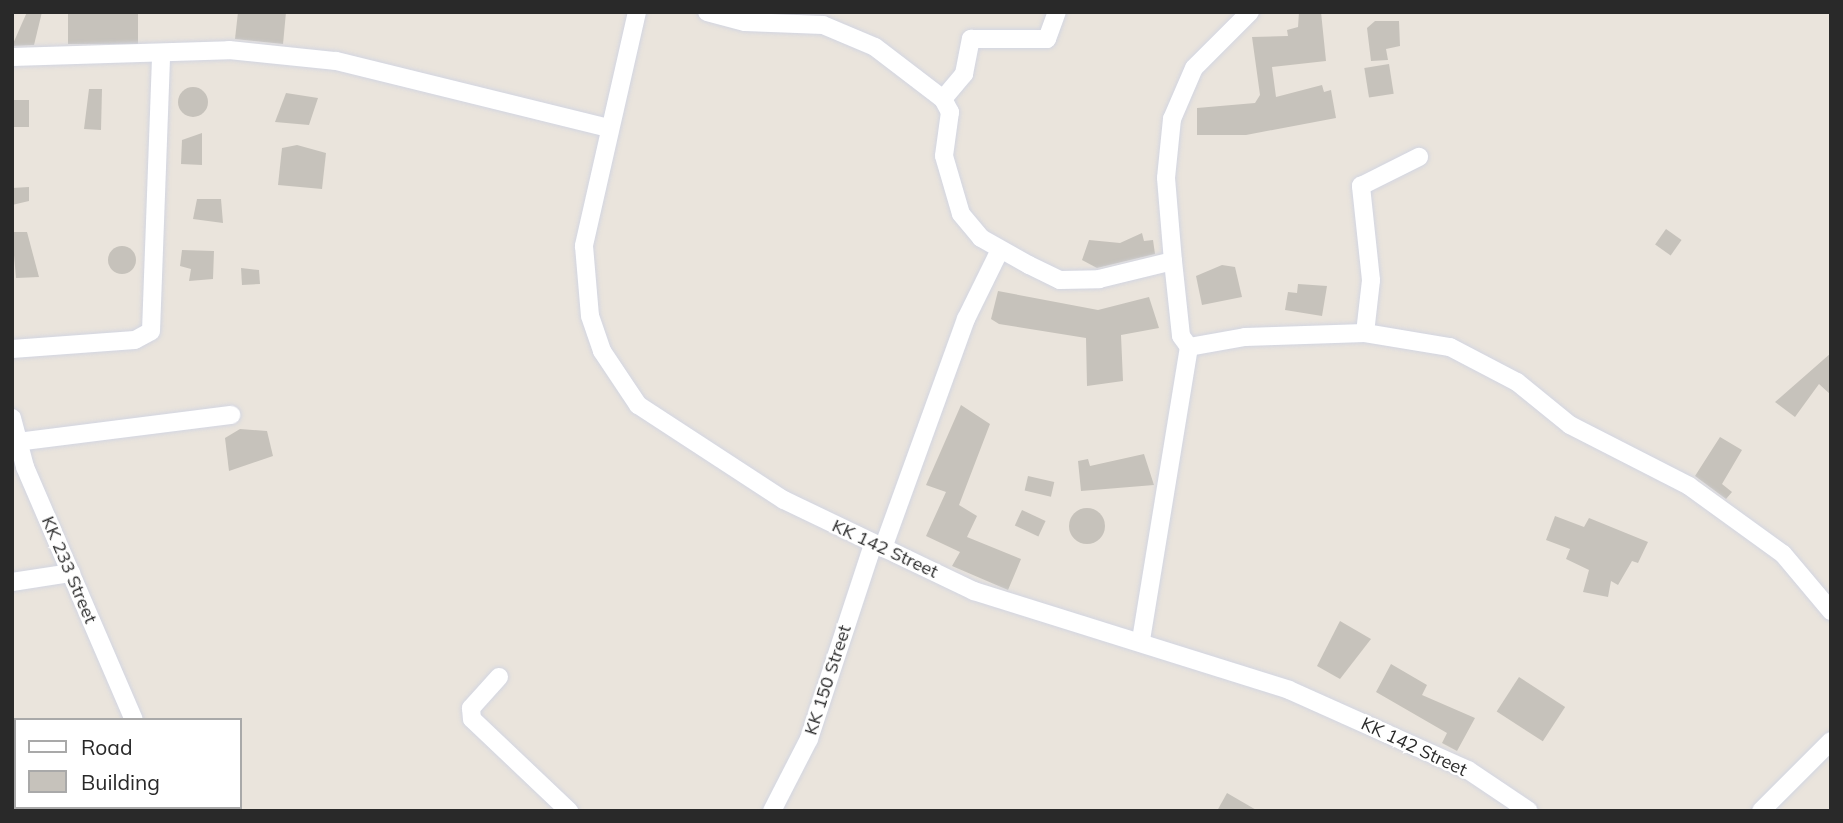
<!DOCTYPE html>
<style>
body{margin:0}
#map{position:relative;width:1843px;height:823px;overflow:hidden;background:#eae4dc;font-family:Mulish,sans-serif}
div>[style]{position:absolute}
.building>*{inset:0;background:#c6c2bb;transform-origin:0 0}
.round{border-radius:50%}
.roads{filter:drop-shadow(0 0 2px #d2d5e1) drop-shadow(0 0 2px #d2d5e1)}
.minor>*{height:18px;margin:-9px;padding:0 9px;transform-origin:9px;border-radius:9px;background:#fff}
span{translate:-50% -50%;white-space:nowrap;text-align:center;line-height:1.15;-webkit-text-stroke:5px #fff;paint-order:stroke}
.street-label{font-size:18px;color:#292929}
.frame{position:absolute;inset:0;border:14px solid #292929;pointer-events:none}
.legend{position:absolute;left:14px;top:718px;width:228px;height:91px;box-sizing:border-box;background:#fff;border:2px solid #a9a9a9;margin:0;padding:9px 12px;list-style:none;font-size:21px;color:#292929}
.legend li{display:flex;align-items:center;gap:14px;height:35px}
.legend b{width:35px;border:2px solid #a9a9a9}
</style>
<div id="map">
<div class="building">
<div style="clip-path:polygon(27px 12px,42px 12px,34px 45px,12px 46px)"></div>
<div style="left:68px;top:12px;width:70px;height:32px"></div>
<div style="clip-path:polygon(238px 12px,286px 12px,283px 44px,235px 39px)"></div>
<div style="clip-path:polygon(1299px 12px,1321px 12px,1326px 61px,1272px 67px,1276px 97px,1322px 85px,1324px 92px,1331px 90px,1336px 118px,1246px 135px,1197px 135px,1197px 108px,1255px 103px,1260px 95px,1252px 37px,1288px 36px,1287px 30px,1298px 27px)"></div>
<div style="clip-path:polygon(1375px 21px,1399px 21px,1400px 46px,1386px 49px,1388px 60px,1371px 61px,1367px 28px)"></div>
<div style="left:1389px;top:64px;width:30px;height:25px;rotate:81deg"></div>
<div class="round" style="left:178px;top:87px;width:30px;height:30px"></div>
<div style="clip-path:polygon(89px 89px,102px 89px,101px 130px,84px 129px)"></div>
<div style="clip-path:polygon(286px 93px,318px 98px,309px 125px,275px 122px)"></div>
<div style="left:29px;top:100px;width:27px;height:17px;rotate:90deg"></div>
<div style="clip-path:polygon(202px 133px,202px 165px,181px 164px,182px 140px)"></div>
<div style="clip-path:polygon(297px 145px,326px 153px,322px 189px,278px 185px,282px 148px)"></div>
<div style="clip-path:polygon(29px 187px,29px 201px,12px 205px,12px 188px)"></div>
<div style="clip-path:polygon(197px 199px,221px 199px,223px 223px,193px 219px)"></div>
<div style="left:1666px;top:229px;width:19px;height:19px;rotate:35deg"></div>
<div style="clip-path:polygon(12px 232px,27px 232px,39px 277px,16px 278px)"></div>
<div style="clip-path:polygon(1142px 233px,1144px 241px,1153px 240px,1155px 254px,1097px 268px,1082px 260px,1089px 240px,1120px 243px)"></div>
<div class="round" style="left:108px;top:246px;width:28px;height:28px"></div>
<div style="clip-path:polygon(182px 250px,214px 251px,213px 279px,189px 281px,191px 269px,180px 266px)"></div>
<div style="clip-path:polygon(1222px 265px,1235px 267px,1242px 297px,1202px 305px,1196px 276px)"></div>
<div style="clip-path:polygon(241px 268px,259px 270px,260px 284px,242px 285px)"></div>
<div style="clip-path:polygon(1298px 284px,1327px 286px,1322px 316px,1285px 310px,1288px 292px,1297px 293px)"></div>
<div style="clip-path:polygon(998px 291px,1098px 310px,1149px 297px,1159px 328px,1121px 335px,1123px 381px,1087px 386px,1086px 338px,999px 324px,991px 319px)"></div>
<div style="clip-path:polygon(1831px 353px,1831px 395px,1819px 384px,1795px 417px,1775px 402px)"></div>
<div style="clip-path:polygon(961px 405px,990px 424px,959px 505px,977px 516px,967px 537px,1021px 559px,1008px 590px,952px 566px,960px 552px,926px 536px,946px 492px,926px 485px)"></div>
<div style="clip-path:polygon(240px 429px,267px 431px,273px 456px,229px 471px,225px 438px)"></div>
<div style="clip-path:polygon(1720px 437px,1742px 450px,1722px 484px,1732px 492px,1726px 499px,1695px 476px)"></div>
<div style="clip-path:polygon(1144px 454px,1154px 485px,1081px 491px,1078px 461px,1088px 459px,1090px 466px)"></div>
<div style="left:1028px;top:476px;width:27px;height:15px;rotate:13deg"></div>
<div class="round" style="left:1069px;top:508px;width:36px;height:36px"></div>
<div style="left:1022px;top:510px;width:26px;height:17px;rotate:25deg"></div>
<div style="clip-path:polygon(1555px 516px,1584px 527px,1589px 518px,1648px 542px,1638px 563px,1632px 561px,1618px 585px,1611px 581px,1608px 597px,1583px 592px,1589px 570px,1566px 559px,1570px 549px,1546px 540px)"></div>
<div style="clip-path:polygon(1340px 621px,1371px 639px,1340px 679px,1317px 666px)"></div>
<div style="clip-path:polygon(1391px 664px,1427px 685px,1422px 695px,1475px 718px,1457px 751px,1442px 743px,1447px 733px,1376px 692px)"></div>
<div style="left:1519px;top:677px;width:55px;height:41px;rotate:33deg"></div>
<div style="clip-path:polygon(1227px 793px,1258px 811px,1217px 811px)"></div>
</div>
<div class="roads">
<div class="minor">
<div style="left:637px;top:12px;width:240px;rotate:102.8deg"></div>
<div style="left:584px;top:246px;width:70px;rotate:85.1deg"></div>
<div style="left:590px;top:316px;width:37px;rotate:71deg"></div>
<div style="left:602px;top:351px;width:65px;rotate:56.3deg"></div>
<div style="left:638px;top:405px;width:174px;rotate:33.1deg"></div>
<div style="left:784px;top:500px;width:211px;rotate:25.6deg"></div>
<div style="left:974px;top:591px;width:330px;rotate:17.4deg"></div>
<div style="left:1289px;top:690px;width:196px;rotate:24.1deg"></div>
<div style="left:1468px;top:770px;width:73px;rotate:33.9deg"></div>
<div style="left:707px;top:12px;width:39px;rotate:15deg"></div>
<div style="left:745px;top:22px;width:78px;rotate:2.2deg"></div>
<div style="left:823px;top:25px;width:56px;rotate:22.9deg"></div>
<div style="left:875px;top:47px;width:86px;rotate:37.4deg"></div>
<div style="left:943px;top:99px;width:15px;rotate:62deg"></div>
<div style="left:950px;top:112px;width:44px;rotate:97.8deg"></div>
<div style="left:944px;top:156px;width:60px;rotate:73.7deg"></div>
<div style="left:961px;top:214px;width:31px;rotate:50deg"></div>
<div style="left:981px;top:238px;width:55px;rotate:29.4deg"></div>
<div style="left:1029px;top:265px;width:34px;rotate:26deg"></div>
<div style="left:1060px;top:280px;width:39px;rotate:-1deg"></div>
<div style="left:1099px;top:279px;width:76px;rotate:-13.7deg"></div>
<div style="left:1250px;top:12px;width:79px;rotate:135deg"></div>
<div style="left:1194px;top:68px;width:56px;rotate:113.3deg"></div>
<div style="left:1172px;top:119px;width:59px;rotate:95.8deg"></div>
<div style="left:1166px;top:178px;width:83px;rotate:85.2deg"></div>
<div style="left:1173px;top:261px;width:75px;rotate:83.9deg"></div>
<div style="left:1181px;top:336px;width:14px;rotate:54deg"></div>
<div style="left:1189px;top:347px;width:57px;rotate:-10.1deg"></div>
<div style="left:1245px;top:337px;width:120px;rotate:-1.9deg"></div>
<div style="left:1365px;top:333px;width:86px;rotate:9.4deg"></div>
<div style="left:1450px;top:347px;width:76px;rotate:27.6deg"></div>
<div style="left:1517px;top:382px;width:68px;rotate:39.1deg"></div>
<div style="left:1570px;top:425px;width:134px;rotate:27.1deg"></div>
<div style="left:1689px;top:486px;width:116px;rotate:35.9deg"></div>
<div style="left:1783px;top:554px;width:75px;rotate:49.9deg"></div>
<div style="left:12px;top:57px;width:217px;rotate:-1.8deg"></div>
<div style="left:229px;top:50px;width:108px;rotate:5.9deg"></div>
<div style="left:336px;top:61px;width:280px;rotate:13.8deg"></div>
<div style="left:943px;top:99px;width:33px;rotate:-50deg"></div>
<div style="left:964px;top:74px;width:36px;rotate:-79deg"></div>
<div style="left:971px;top:39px;width:76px"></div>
<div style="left:1047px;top:39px;width:29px;rotate:-70deg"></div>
<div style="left:1365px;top:333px;width:53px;rotate:-83.5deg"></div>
<div style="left:1371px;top:280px;width:95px;rotate:-96.1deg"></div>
<div style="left:1361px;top:186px;width:65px;rotate:-26.6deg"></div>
<div style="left:12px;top:349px;width:123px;rotate:-4.2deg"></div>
<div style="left:135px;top:340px;width:18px;rotate:-29deg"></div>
<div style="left:151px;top:331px;width:275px;rotate:-87.9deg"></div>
<div style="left:12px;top:418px;width:51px;rotate:75.1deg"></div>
<div style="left:25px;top:467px;width:275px;rotate:66.7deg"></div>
<div style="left:17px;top:442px;width:216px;rotate:-7.2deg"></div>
<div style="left:883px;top:548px;width:244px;rotate:-70.1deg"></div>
<div style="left:966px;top:319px;width:77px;rotate:-63.8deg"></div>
<div style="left:12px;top:582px;width:60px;rotate:-8.7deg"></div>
<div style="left:1141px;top:640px;width:297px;rotate:-80.7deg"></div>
<div style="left:499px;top:677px;width:42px;rotate:132.1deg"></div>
<div style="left:471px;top:708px;width:11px;rotate:85deg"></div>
<div style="left:472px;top:719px;width:134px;rotate:43.5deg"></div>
<div style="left:194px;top:807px;width:5px;rotate:53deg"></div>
<div style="left:108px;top:811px;width:6px;rotate:-45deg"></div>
<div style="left:772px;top:811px;width:81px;rotate:-62.8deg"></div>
<div style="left:809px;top:739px;width:205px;rotate:-71.8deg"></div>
<div style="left:1761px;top:811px;width:99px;rotate:-45deg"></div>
</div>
</div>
<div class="street-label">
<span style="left:885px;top:549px;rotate:25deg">KK 142 Street</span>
<span style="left:69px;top:570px;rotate:67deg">KK 233 Street</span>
<span style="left:828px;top:680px;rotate:-72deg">KK 150 Street</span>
<span style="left:1414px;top:747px;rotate:25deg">KK 142 Street</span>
</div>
<div class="frame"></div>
<ul class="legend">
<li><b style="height:9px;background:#fff"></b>Road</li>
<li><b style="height:19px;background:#c6c2bb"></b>Building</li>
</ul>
</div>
